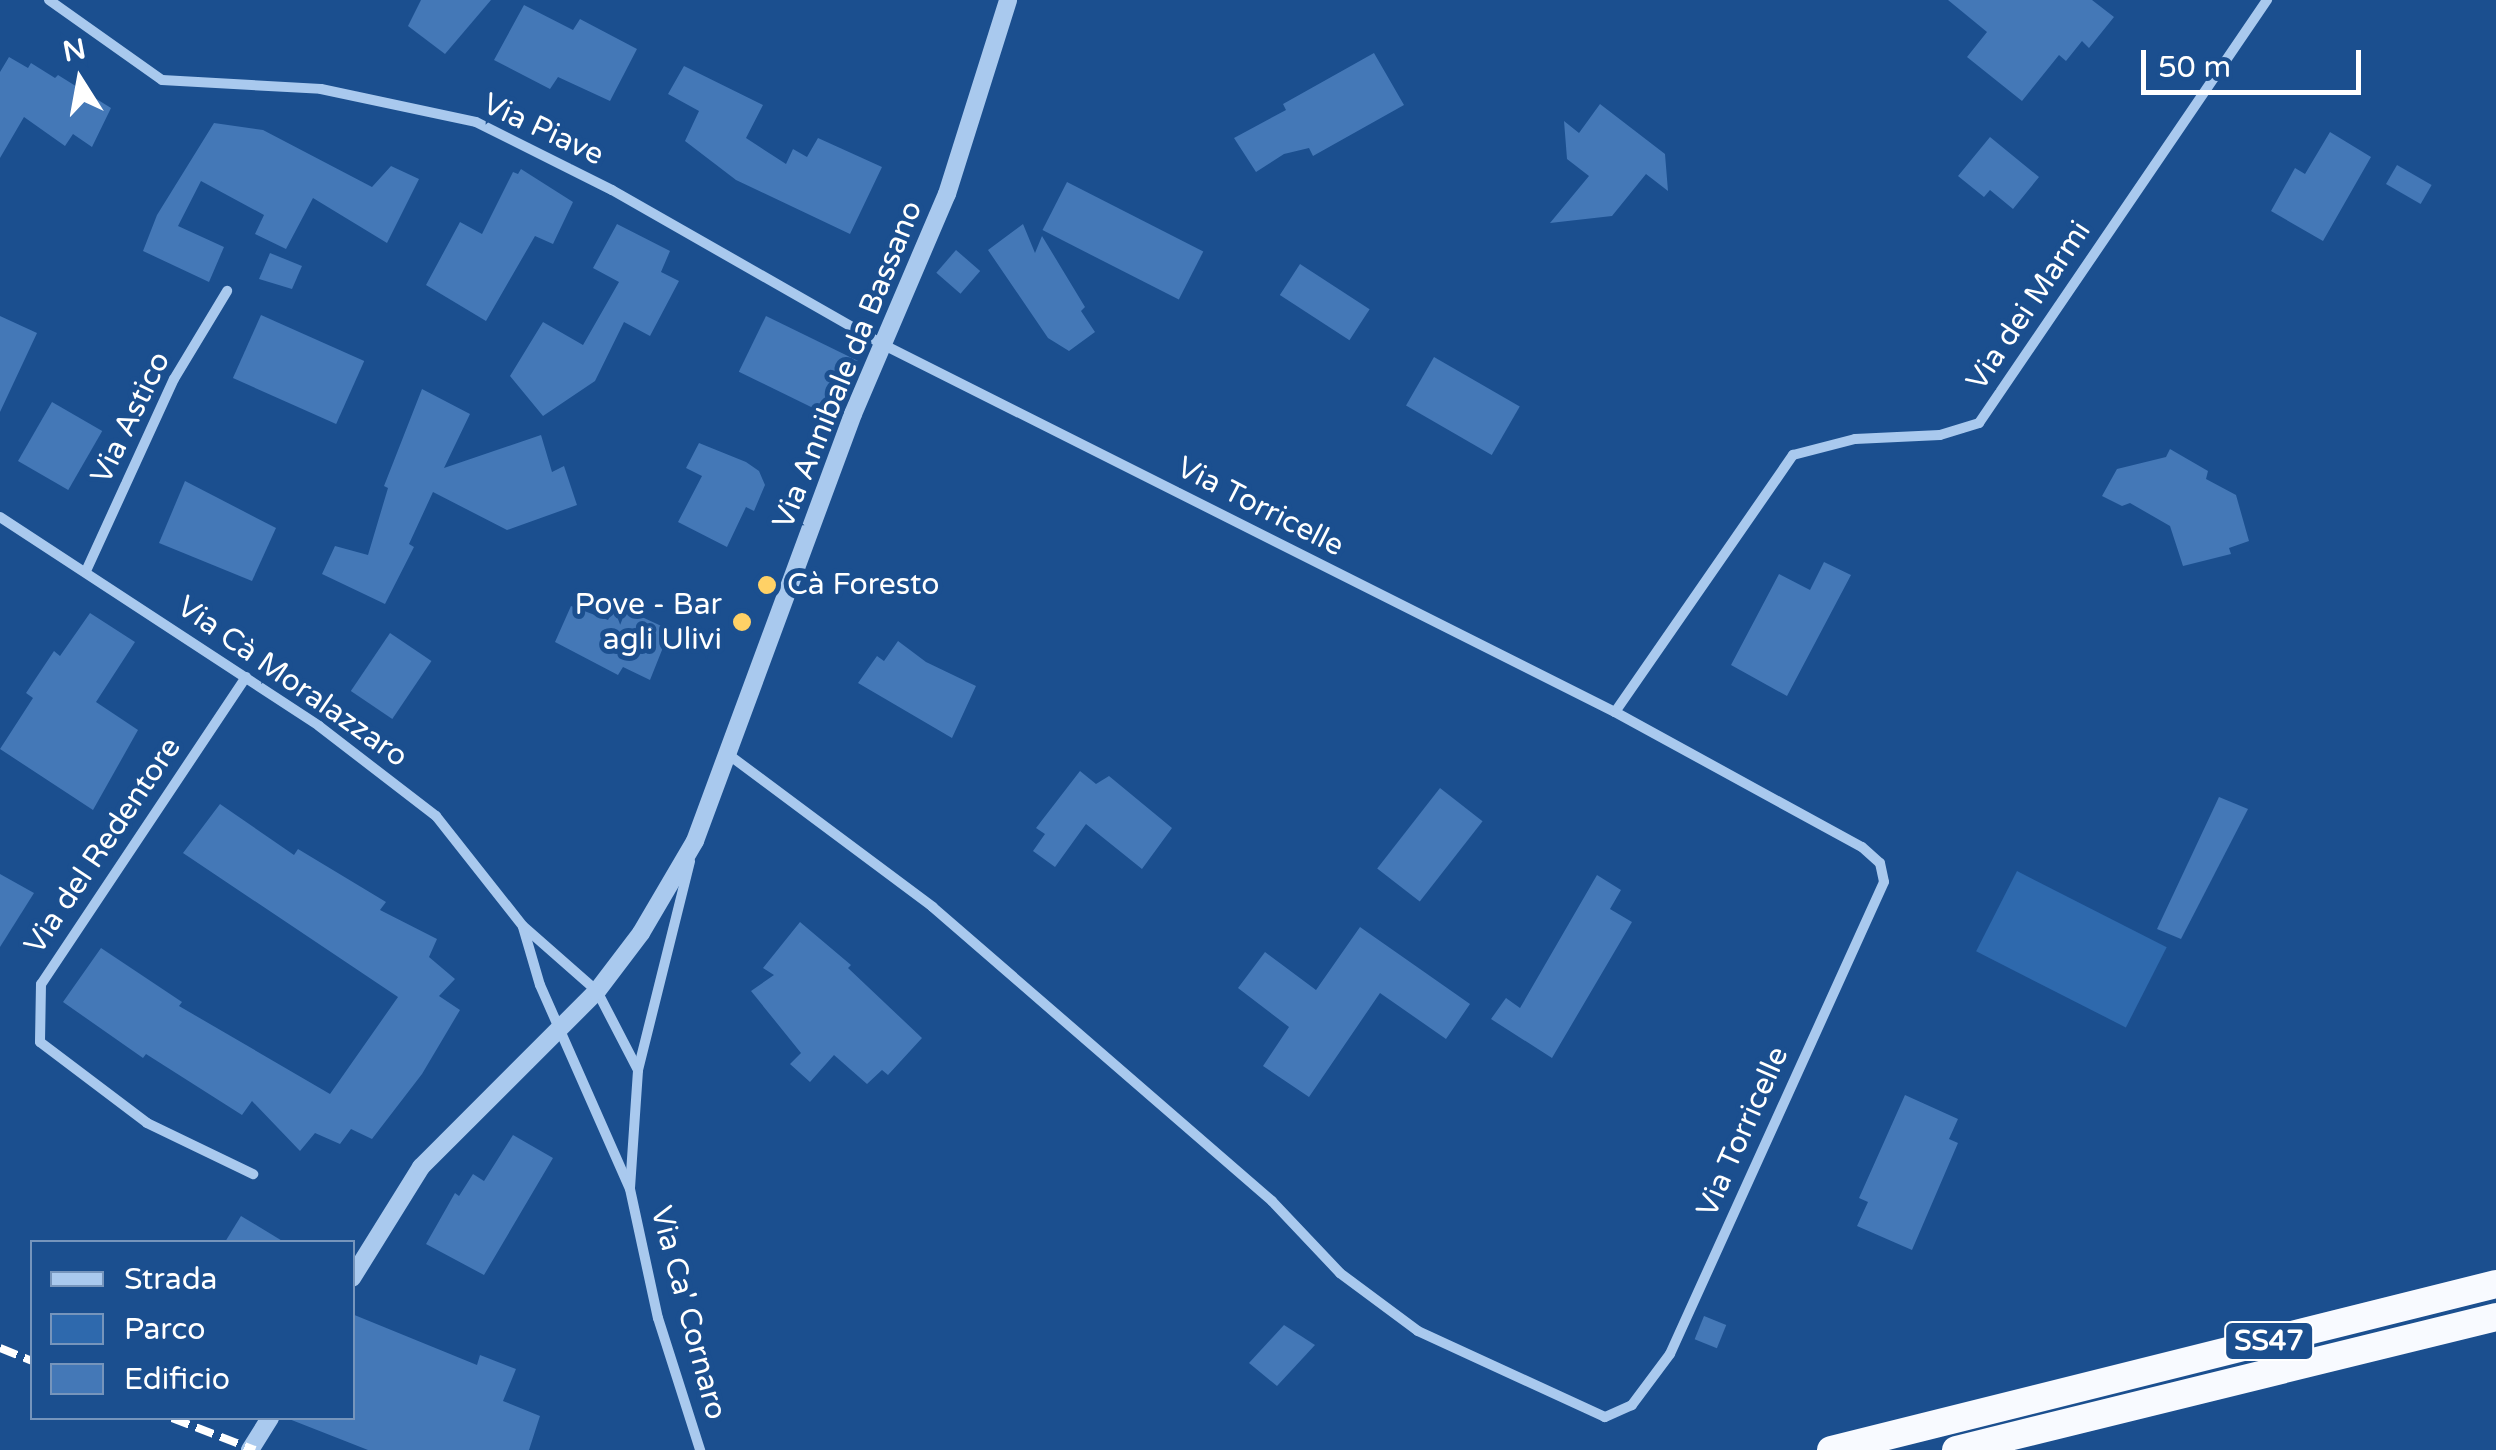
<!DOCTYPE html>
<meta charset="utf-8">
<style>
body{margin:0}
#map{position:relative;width:2496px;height:1450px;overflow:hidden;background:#1b4f8f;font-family:"Varela Round",sans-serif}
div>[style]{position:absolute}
.green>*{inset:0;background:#2e69ad;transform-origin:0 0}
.building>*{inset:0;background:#4478b7;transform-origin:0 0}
.minor>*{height:10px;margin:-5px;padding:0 5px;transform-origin:5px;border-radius:5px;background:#a9c9ee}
.tertiary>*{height:18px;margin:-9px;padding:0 9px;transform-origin:9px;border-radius:9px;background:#a9c9ee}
.trunk>*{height:28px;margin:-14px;padding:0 14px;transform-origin:14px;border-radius:14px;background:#f8faff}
.rail>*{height:8px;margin-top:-4px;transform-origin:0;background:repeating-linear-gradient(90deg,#fff 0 18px,transparent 0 26px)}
.dots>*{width:28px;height:28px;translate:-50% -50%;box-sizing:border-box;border:5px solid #1b4f8f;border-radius:50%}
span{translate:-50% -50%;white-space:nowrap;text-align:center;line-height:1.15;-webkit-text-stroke:10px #1b4f8f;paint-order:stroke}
.shield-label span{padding:2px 8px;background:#1b4f8f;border:2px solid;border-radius:8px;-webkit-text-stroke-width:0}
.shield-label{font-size:28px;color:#fff;font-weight:700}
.street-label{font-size:30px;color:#fff}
.poi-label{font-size:30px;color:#fff}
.left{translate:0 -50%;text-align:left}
.right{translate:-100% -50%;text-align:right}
.legend{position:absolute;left:30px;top:1240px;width:325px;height:180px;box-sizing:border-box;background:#1b4f8f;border:2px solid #7695bc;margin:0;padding:12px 18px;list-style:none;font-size:30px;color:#fff}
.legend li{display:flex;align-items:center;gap:20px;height:50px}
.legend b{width:50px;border:2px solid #7695bc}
.north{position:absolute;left:30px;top:30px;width:100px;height:100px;-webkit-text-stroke:8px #1b4f8f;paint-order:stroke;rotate:349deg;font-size:28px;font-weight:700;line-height:40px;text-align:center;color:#fff}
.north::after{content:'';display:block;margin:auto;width:35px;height:45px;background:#fff;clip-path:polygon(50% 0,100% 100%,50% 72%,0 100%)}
.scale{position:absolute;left:2141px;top:50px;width:220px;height:45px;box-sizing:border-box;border:5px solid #fff;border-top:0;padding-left:12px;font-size:30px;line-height:35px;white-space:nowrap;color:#fff;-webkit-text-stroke:8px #1b4f8f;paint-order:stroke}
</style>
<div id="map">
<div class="green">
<div style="left:2017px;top:871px;width:168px;height:90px;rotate:27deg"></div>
</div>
<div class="building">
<div style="clip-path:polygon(421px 0,491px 0,445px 54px,408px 26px)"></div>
<div style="clip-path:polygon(1948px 0,2092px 0,2114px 17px,2089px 48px,2082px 41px,2066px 61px,2059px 55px,2022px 101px,1967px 57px,1987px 32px)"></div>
<div style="clip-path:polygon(524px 5px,573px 30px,580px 19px,637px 49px,610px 101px,558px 77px,550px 89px,494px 60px)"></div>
<div style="clip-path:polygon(1374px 53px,1404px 105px,1313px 156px,1309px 148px,1284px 154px,1256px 172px,1234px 138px,1286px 110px,1283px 104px)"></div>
<div style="clip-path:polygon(9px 57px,28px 68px,31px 63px,55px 78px,58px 75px,111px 108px,92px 147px,73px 134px,65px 146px,24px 117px,0 158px,0 72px)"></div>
<div style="clip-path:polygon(684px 66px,763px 105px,746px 138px,786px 164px,793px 149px,807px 157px,818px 138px,882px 167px,850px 234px,736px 180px,685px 141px,699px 111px,668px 94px)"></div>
<div style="clip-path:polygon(1600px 104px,1665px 154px,1668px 191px,1646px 174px,1612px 216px,1550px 223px,1589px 176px,1567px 159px,1564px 121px,1579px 133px)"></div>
<div style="clip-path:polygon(214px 123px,263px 130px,372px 187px,391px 166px,419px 179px,387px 243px,313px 198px,286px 249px,255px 234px,264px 215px,201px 181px,178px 226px,224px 247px,209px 282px,143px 251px,157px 215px)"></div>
<div style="clip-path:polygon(2330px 132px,2371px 157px,2323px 241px,2271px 211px,2295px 168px,2305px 174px)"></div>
<div style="clip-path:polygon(1990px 137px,2039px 177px,2013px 209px,1990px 190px,1984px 197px,1958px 176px)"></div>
<div style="left:2397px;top:165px;width:40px;height:22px;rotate:30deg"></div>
<div style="clip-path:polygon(521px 169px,573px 202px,553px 244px,535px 236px,486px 321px,426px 285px,460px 222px,482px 234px,513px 172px,518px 174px)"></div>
<div style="left:1067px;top:182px;width:153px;height:54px;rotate:27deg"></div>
<div style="clip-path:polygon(617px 224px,670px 251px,661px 272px,679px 281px,650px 336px,624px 322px,595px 381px,543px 416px,510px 376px,543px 322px,583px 345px,619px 282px,593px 268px)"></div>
<div style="clip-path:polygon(1023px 224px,1035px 253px,1042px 236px,1085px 307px,1081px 311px,1095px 332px,1069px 351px,1048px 338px,988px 250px)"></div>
<div style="left:956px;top:250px;width:32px;height:30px;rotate:41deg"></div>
<div style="clip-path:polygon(270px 253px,302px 266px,292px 289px,259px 279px)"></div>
<div style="left:1300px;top:264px;width:83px;height:37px;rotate:33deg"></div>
<div style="left:261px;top:315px;width:113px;height:69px;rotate:24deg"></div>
<div style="clip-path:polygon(0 316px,37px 333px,0 412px)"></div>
<div style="left:766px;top:316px;width:102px;height:62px;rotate:26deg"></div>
<div style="left:1434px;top:357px;width:99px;height:56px;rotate:30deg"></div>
<div style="clip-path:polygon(422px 389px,470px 414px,444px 468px,541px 435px,552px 472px,564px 466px,577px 505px,507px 530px,433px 492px,409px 544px,414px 547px,385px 604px,322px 574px,335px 546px,368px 555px,388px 488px,384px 486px)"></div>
<div style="left:52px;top:402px;width:58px;height:68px;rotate:30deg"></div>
<div style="clip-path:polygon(699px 443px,746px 462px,759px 471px,765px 485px,754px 511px,746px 507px,727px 547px,678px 522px,702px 476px,686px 468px)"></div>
<div style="clip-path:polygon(2170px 449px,2208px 471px,2206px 479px,2236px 495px,2249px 541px,2229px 548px,2231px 554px,2183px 566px,2170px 526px,2130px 503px,2122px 506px,2102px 496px,2117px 469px,2166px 457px)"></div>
<div style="clip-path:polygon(185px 481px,276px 528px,252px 581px,159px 543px)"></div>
<div style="clip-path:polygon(1824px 562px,1851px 575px,1787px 696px,1731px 665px,1779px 574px,1810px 590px)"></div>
<div style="clip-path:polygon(616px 605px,670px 630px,650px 680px,623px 667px,618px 675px,555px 642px,571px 606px,608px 620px)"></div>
<div style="clip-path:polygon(90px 613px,135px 642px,96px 702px,138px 730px,93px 810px,0 749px,33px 698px,26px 693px,54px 651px,60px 656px)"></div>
<div style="left:390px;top:633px;width:50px;height:70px;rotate:34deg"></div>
<div style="clip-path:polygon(898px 641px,926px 662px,976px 686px,952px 738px,858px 683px,877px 656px,884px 661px)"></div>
<div style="clip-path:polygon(1080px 771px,1096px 784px,1109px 776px,1172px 828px,1142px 869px,1086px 824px,1055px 867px,1033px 851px,1045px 834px,1036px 828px)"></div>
<div style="left:1440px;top:788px;width:54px;height:102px;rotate:38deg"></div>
<div style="clip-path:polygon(2219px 797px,2248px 809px,2181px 939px,2157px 929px)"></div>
<div style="clip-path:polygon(220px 804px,294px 855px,298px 849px,386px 902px,380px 910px,437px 939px,429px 957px,455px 979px,439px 996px,460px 1010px,422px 1074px,372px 1139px,351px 1129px,340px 1144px,315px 1133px,300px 1151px,252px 1101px,242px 1115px,146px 1054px,143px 1058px,63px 1002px,101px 948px,182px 1002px,179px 1006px,330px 1094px,398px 997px,183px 853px)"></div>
<div style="clip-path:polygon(0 874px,34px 893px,0 947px)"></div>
<div style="clip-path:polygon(1597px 875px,1621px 890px,1610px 909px,1632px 922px,1552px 1058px,1491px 1019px,1506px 998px,1520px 1008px)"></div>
<div style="clip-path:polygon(800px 922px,851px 965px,848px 968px,922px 1038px,888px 1075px,882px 1070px,867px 1084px,834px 1055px,810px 1082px,790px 1064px,801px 1053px,751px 991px,774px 975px,763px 968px)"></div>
<div style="clip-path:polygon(1360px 927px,1470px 1004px,1446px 1039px,1380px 993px,1309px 1097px,1263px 1066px,1289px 1027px,1238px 988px,1265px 952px,1316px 990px)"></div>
<div style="clip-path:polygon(1905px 1095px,1958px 1119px,1949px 1139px,1958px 1143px,1912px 1250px,1857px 1226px,1868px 1202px,1859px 1198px)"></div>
<div style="clip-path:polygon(513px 1135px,553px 1158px,484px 1275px,426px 1244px,455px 1193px,459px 1196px,473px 1174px,484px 1181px)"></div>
<div style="clip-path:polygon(241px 1216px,284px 1242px,225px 1242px)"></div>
<div style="clip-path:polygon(352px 1314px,477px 1365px,480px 1355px,516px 1369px,503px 1401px,540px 1416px,529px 1450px,368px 1450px,289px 1419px,352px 1418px)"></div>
<div style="left:1704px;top:1316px;width:24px;height:25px;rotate:22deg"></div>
<div style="clip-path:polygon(1284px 1325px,1315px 1345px,1277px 1386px,1249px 1363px)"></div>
</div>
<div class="minor">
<div style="left:49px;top:0;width:138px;rotate:35.3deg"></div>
<div style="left:162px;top:80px;width:159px;rotate:3.2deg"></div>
<div style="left:321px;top:89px;width:158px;rotate:12deg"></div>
<div style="left:476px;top:122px;width:152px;rotate:26.6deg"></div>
<div style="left:612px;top:190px;width:311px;rotate:29.7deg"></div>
<div style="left:882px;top:344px;width:820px;rotate:26.66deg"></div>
<div style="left:1615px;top:712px;width:281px;rotate:28.7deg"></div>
<div style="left:1862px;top:847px;width:24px;rotate:42deg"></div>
<div style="left:1880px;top:863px;width:19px;rotate:78deg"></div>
<div style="left:1884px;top:882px;width:518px;rotate:114.39deg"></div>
<div style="left:1670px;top:1354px;width:64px;rotate:126.7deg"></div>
<div style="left:1632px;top:1405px;width:30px;rotate:156deg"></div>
<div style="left:1605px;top:1417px;width:206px;rotate:-155.3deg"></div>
<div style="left:1418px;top:1331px;width:97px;rotate:-143.4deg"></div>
<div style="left:1340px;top:1273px;width:99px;rotate:-133.4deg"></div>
<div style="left:1272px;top:1201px;width:449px;rotate:-139.1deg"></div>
<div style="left:933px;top:907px;width:254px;rotate:-143.3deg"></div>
<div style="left:0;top:517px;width:381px;rotate:33.2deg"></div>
<div style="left:319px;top:726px;width:148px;rotate:37.6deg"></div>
<div style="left:436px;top:816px;width:140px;rotate:51.7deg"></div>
<div style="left:523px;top:926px;width:98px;rotate:41.3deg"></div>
<div style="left:597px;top:991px;width:89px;rotate:62.6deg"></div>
<div style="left:86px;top:571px;width:211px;rotate:-65.4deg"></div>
<div style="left:174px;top:379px;width:103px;rotate:-58.9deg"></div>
<div style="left:246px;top:677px;width:369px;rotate:123.7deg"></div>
<div style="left:41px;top:984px;width:58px;rotate:91deg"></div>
<div style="left:40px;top:1042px;width:134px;rotate:37.1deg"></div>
<div style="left:147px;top:1123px;width:118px;rotate:25.7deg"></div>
<div style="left:1615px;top:712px;width:313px;rotate:-55.3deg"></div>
<div style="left:1793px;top:455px;width:64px;rotate:-14.5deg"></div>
<div style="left:1855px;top:439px;width:85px;rotate:-2.7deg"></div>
<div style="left:1940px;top:435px;width:41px;rotate:-17.1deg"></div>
<div style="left:1979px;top:423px;width:512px;rotate:-55.75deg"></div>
<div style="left:523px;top:927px;width:60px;rotate:73.7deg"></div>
<div style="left:540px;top:985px;width:223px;rotate:66.2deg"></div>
<div style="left:630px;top:1189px;width:132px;rotate:77.8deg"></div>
<div style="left:658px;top:1318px;width:139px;rotate:72.3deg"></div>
<div style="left:630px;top:1188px;width:118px;rotate:-86.1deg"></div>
<div style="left:638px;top:1070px;width:215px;rotate:-76deg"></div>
</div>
<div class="tertiary">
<div style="left:352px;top:1278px;width:131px;rotate:-58.1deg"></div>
<div style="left:421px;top:1167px;width:249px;rotate:-45deg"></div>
<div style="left:597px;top:991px;width:73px;rotate:-52.8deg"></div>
<div style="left:641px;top:933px;width:107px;rotate:-59.6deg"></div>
<div style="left:695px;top:841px;width:455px;rotate:-69.7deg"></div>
<div style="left:853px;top:414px;width:239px;rotate:-66.9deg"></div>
<div style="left:947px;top:194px;width:203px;rotate:-72.5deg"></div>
<div style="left:250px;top:1450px;width:38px;rotate:-58deg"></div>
</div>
<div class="trunk">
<div style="left:1831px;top:1450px;width:685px;rotate:-14.02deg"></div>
<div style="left:1956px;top:1450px;width:556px;rotate:-13.84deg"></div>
</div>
<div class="rail">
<div style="left:0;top:1348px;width:35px;rotate:22deg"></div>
<div style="left:172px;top:1418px;width:89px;rotate:21.1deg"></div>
</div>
<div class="dots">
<div style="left:767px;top:585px;background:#ffd166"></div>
<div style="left:742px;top:622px;background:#ffd166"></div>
</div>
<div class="shield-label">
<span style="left:2269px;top:1341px">SS47</span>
</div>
<div class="street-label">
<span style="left:543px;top:130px;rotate:25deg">Via Piave</span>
<span style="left:2029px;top:306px;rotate:-56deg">Via dei Marmi</span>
<span style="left:848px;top:365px;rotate:-68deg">Via Annibale da Bassano</span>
<span style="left:131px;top:418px;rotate:-64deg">Via Astico</span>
<span style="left:1260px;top:507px;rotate:27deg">Via Torricelle</span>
<span style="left:292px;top:682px;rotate:35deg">Via Cà Moralazzaro</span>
<span style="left:103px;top:846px;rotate:-56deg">Via del Redentore</span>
<span style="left:1743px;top:1132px;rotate:-66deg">Via Torricelle</span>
<span style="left:688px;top:1313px;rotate:75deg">Via Ca' Cornaro</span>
</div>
<div class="poi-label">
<span class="left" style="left:787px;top:585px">Cà Foresto</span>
<span class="right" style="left:722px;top:622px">Pove - Bar<br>agli Ulivi</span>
</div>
<ul class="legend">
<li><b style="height:12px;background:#a9c9ee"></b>Strada</li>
<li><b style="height:28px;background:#2e69ad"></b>Parco</li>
<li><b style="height:28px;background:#4478b7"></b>Edificio</li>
</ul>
<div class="north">N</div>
<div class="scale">50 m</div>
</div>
